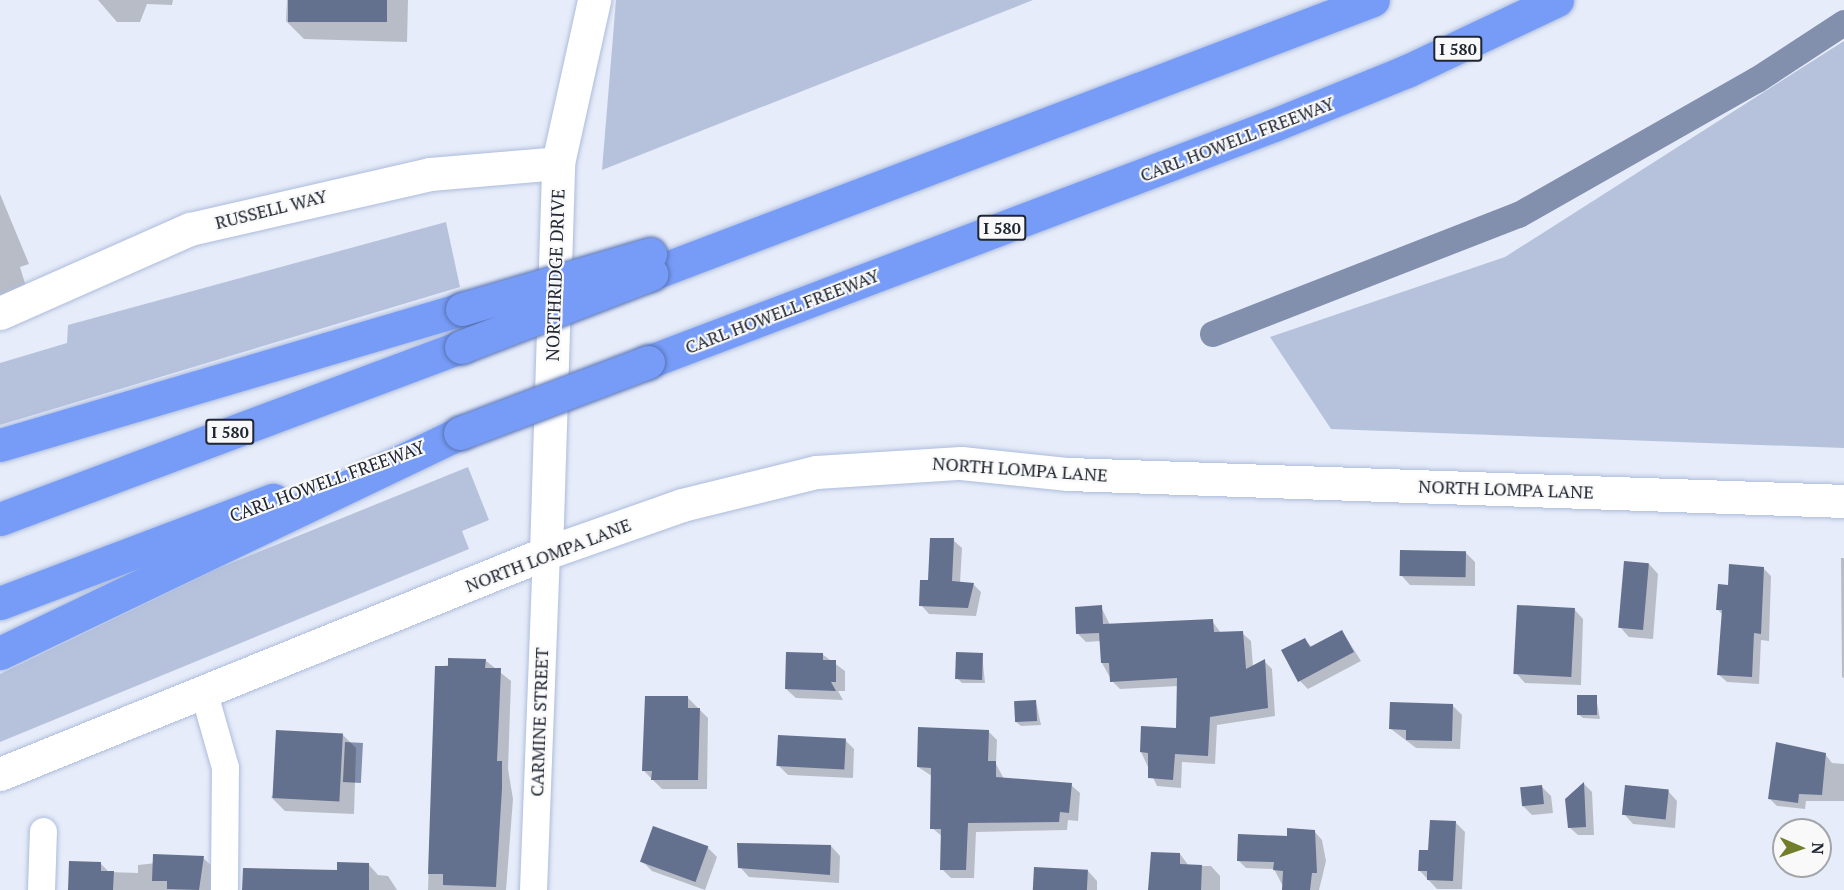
<!DOCTYPE html>
<style>
body{margin:0}
#map{position:relative;width:1844px;height:890px;overflow:hidden;background:#e6ecf9;font-family:"PT Serif",serif}
div>[style]{position:absolute}
.green>*{inset:0;background:#b6c2dc}
.water>*{inset:0;background:#828fad;transform-origin:0 0}
.shadow>*{inset:0;background:#0003}
.canal>*{height:26px;margin:-13px;padding:0 13px;transform-origin:13px;border-radius:13px;background:#828fad}
.building>*{inset:0;background:#63708e;transform-origin:0 0}
.roads{filter:drop-shadow(0 0 2px #adbcdc) drop-shadow(0 0 2px #adbcdc)}
.minor>*{height:27px;margin:-13.5px;padding:0 13.5px;transform-origin:13.5px;border-radius:13.5px;background:#fff}
.tertiary>*{height:33px;margin:-16.5px;padding:0 16.5px;transform-origin:16.5px;border-radius:16.5px;background:#fff}
.motorway>*{height:33px;margin:-16.5px;padding:0 16.5px;transform-origin:16.5px;border-radius:16.5px;background:#779cf7}
.bridges{filter:drop-shadow(0 0 2px #5973b2) drop-shadow(0 0 2px #5973b2)}
.motorway-bridge>*{height:33px;margin:-16.5px;padding:0 16.5px;transform-origin:16.5px;border-radius:16.5px;background:#779cf7}
span{translate:-50% -50%;white-space:nowrap;text-align:center;line-height:1.15;-webkit-text-stroke:4.5px #f9f9f9;paint-order:stroke}
.shield-label span{padding:2px 4px;background:#f9f9f9;border:2px solid;border-radius:4px;-webkit-text-stroke-width:0}
.shield-label{font-size:16px;color:#202632;font-weight:700}
.street-label{font-size:18px;color:#202632}
.north{position:absolute;left:1772px;top:818px;width:60px;height:60px;box-sizing:border-box;background:#f9f9f9;border:2px solid #a2a5a9;border-radius:50%;rotate:92deg;font-size:16px;font-weight:700;line-height:24px;text-align:center;color:#202632}
.north::after{content:'';display:block;margin:auto;width:21px;height:27px;background:#737e2a;clip-path:polygon(50% 0,100% 100%,50% 72%,0 100%)}
</style>
<div id="map">
<div class="green">
<div style="clip-path:polygon(616px 0,1033px 0,602px 170px)"></div>
<div style="clip-path:polygon(1844px 41px,1844px 448px,1331px 429px,1270px 337px,1505px 257px)"></div>
<div style="clip-path:polygon(446px 222px,460px 287px,0 425px,0 363px,67px 343px,68px 325px)"></div>
<div style="clip-path:polygon(468px 467px,489px 520px,462px 531px,469px 549px,0 742px,0 674px,219px 568px)"></div>
</div>
<div class="water">
<div style="left:345px;top:742px;width:18px;height:40px;rotate:3deg"></div>
</div>
<div class="shadow">
<div style="clip-path:polygon(98px 0,173px 0,172px 5px,147px 4px,140px 22px,117px 22px)"></div>
<div style="clip-path:polygon(287px 0,408px 0,407px 42px,304px 39px,286px 21px)"></div>
<div style="clip-path:polygon(0 194px,29px 264px,20px 267px,27px 290px,0 299px)"></div>
<div style="clip-path:polygon(953px 540px,962px 548px,960px 583px,973px 584px,981px 592px,976px 616px,929px 614px,921px 605px)"></div>
<div style="clip-path:polygon(1466px 553px,1475px 562px,1475px 586px,1410px 585px,1401px 575px)"></div>
<div style="clip-path:polygon(1841px 558px,1844px 558px,1844px 678px,1842px 677px)"></div>
<div style="clip-path:polygon(1649px 564px,1658px 574px,1653px 639px,1629px 637px,1620px 627px)"></div>
<div style="clip-path:polygon(1763px 568px,1771px 576px,1769px 641px,1761px 640px,1759px 684px,1727px 682px,1719px 675px,1723px 615px,1717px 609px,1729px 587px)"></div>
<div style="clip-path:polygon(1101px 607px,1110px 625px,1212px 621px,1221px 633px,1242px 633px,1251px 641px,1253px 667px,1264px 661px,1272px 669px,1275px 716px,1217px 725px,1215px 764px,1182px 762px,1181px 788px,1157px 786px,1141px 752px,1177px 730px,1179px 686px,1120px 689px,1112px 681px,1102px 663px,1101px 641px,1086px 642px,1078px 634px)"></div>
<div style="clip-path:polygon(1574px 609px,1583px 619px,1581px 685px,1525px 683px,1516px 673px)"></div>
<div style="clip-path:polygon(1342px 631px,1361px 661px,1308px 689px,1300px 681px,1304px 639px,1312px 647px)"></div>
<div style="clip-path:polygon(822px 654px,845px 671px,845px 691px,838px 691px,843px 700px,796px 698px,786px 689px)"></div>
<div style="clip-path:polygon(982px 654px,985px 683px,962px 683px,957px 678px)"></div>
<div style="clip-path:polygon(485px 660px,511px 681px,508px 769px,513px 799px,506px 890px,428px 890px,436px 667px)"></div>
<div style="clip-path:polygon(687px 697px,708px 718px,707px 789px,662px 789px,643px 770px)"></div>
<div style="clip-path:polygon(1596px 697px,1600px 719px,1583px 718px,1578px 714px)"></div>
<div style="clip-path:polygon(1036px 702px,1041px 725px,1021px 726px,1016px 722px)"></div>
<div style="clip-path:polygon(1452px 705px,1462px 715px,1460px 749px,1416px 748px,1391px 729px)"></div>
<div style="clip-path:polygon(988px 731px,997px 740px,996px 764px,1004px 779px,1071px 785px,1080px 793px,1078px 821px,1068px 820px,1067px 830px,976px 832px,974px 878px,951px 878px,942px 869px,943px 837px,932px 828px,932px 776px,918px 767px)"></div>
<div style="clip-path:polygon(342px 734px,356px 748px,354px 814px,285px 811px,271px 797px)"></div>
<div style="clip-path:polygon(845px 740px,854px 749px,853px 778px,788px 775px,778px 765px)"></div>
<div style="clip-path:polygon(1825px 754px,1832px 763px,1844px 764px,1844px 801px,1806px 801px,1805px 809px,1777px 806px,1770px 799px)"></div>
<div style="clip-path:polygon(1584px 784px,1592px 792px,1594px 835px,1578px 835px,1569px 827px)"></div>
<div style="clip-path:polygon(1542px 787px,1551px 796px,1553px 813px,1532px 815px,1522px 805px)"></div>
<div style="clip-path:polygon(1668px 791px,1677px 801px,1675px 828px,1633px 824px,1624px 814px)"></div>
<div style="clip-path:polygon(1456px 823px,1465px 832px,1462px 889px,1437px 889px,1419px 870px)"></div>
<div style="clip-path:polygon(1314px 831px,1322px 840px,1326px 861px,1319px 890px,1285px 890px,1274px 869px,1246px 868px,1238px 860px)"></div>
<div style="clip-path:polygon(831px 846px,840px 856px,839px 883px,749px 877px,740px 867px)"></div>
<div style="clip-path:polygon(708px 848px,717px 857px,705px 890px,652px 871px,642px 861px)"></div>
<div style="clip-path:polygon(1180px 854px,1189px 866px,1211px 866px,1220px 876px,1220px 890px,1149px 890px)"></div>
<div style="clip-path:polygon(203px 858px,213px 867px,212px 890px,69px 890px,100px 863px,109px 872px,138px 873px,138px 865px)"></div>
<div style="clip-path:polygon(369px 865px,378px 875px,388px 876px,397px 890px,245px 890px)"></div>
<div style="clip-path:polygon(1088px 871px,1097px 881px,1097px 890px,1035px 890px)"></div>
</div>
<div class="canal">
<div style="left:1213px;top:334px;width:328px;rotate:-21.3deg"></div>
<div style="left:1519px;top:215px;width:274px;rotate:-29.6deg"></div>
<div style="left:1757px;top:80px;width:104px;rotate:-33.2deg"></div>
</div>
<div class="building">
<div style="left:288px;top:0;width:99px;height:22px"></div>
<div style="clip-path:polygon(930px 538px,954px 538px,952px 581px,974px 583px,968px 608px,919px 606px,920px 580px,928px 580px)"></div>
<div style="left:1400px;top:550px;width:66px;height:26px;rotate:1deg"></div>
<div style="left:1624px;top:561px;width:25px;height:67px;rotate:5deg"></div>
<div style="clip-path:polygon(1729px 564px,1764px 567px,1761px 634px,1754px 633px,1752px 677px,1717px 675px,1722px 610px,1716px 610px,1718px 584px,1728px 585px)"></div>
<div style="clip-path:polygon(1102px 605px,1103px 624px,1213px 619px,1214px 632px,1243px 631px,1246px 669px,1265px 659px,1268px 708px,1210px 717px,1208px 756px,1175px 754px,1173px 780px,1148px 778px,1148px 753px,1140px 752px,1141px 726px,1176px 728px,1177px 678px,1110px 682px,1109px 663px,1101px 663px,1099px 633px,1076px 634px,1075px 607px)"></div>
<div style="left:1517px;top:605px;width:58px;height:69px;rotate:3deg"></div>
<div style="clip-path:polygon(1342px 630px,1354px 652px,1298px 682px,1281px 650px,1305px 638px,1310px 647px)"></div>
<div style="clip-path:polygon(786px 652px,823px 653px,823px 660px,836px 660px,836px 682px,831px 682px,836px 691px,785px 689px)"></div>
<div style="left:956px;top:652px;width:27px;height:27px;rotate:2deg"></div>
<div style="clip-path:polygon(448px 658px,486px 659px,485px 668px,501px 668px,497px 761px,502px 761px,502px 788px,496px 887px,443px 885px,443px 874px,428px 874px,435px 666px,448px 666px)"></div>
<div style="left:1577px;top:695px;width:20px;height:20px"></div>
<div style="clip-path:polygon(645px 696px,688px 696px,688px 708px,700px 708px,698px 780px,651px 780px,652px 771px,642px 771px)"></div>
<div style="left:1036px;top:700px;width:21px;height:22px;rotate:87deg"></div>
<div style="clip-path:polygon(1390px 702px,1453px 704px,1452px 741px,1406px 740px,1406px 730px,1389px 729px)"></div>
<div style="clip-path:polygon(918px 727px,989px 730px,988px 761px,996px 761px,996px 777px,1072px 783px,1069px 813px,1060px 812px,1059px 822px,968px 823px,966px 870px,940px 870px,941px 829px,930px 829px,931px 768px,917px 767px)"></div>
<div style="left:276px;top:730px;width:67px;height:68px;rotate:3deg"></div>
<div style="left:778px;top:735px;width:68px;height:31px;rotate:3deg"></div>
<div style="clip-path:polygon(1776px 742px,1826px 753px,1822px 795px,1799px 794px,1798px 803px,1768px 799px)"></div>
<div style="clip-path:polygon(1584px 782px,1586px 827px,1568px 828px,1565px 799px)"></div>
<div style="left:1542px;top:785px;width:19px;height:22px;rotate:84deg"></div>
<div style="left:1625px;top:785px;width:44px;height:30px;rotate:6deg"></div>
<div style="clip-path:polygon(1430px 820px,1456px 821px,1453px 881px,1427px 880px,1427px 871px,1418px 871px,1419px 850px,1428px 850px)"></div>
<div style="left:653px;top:826px;width:59px;height:38px;rotate:20deg"></div>
<div style="clip-path:polygon(1287px 828px,1315px 830px,1317px 873px,1312px 873px,1310px 890px,1282px 890px,1283px 871px,1273px 870px,1274px 862px,1237px 861px,1238px 834px,1287px 836px)"></div>
<div style="clip-path:polygon(737px 843px,831px 845px,830px 875px,738px 868px)"></div>
<div style="clip-path:polygon(1151px 852px,1180px 853px,1180px 864px,1202px 865px,1201px 890px,1148px 890px)"></div>
<div style="clip-path:polygon(153px 854px,204px 856px,199px 890px,167px 889px,167px 881px,152px 881px)"></div>
<div style="clip-path:polygon(69px 861px,101px 862px,101px 871px,114px 871px,113px 890px,68px 890px)"></div>
<div style="clip-path:polygon(337px 862px,369px 863px,369px 890px,242px 890px,243px 868px,337px 870px)"></div>
<div style="left:1034px;top:867px;width:54px;height:23px;rotate:3deg"></div>
</div>
<div class="roads">
<div class="minor">
<div style="left:203px;top:690px;width:80px;rotate:74.1deg"></div>
<div style="left:225px;top:767px;width:123px;rotate:90.5deg"></div>
<div style="left:41px;top:890px;width:59px;rotate:-88.1deg"></div>
<div style="left:533px;top:890px;width:337px;rotate:-87.8deg"></div>
</div>
<div class="tertiary">
<div style="left:0;top:313px;width:208px;rotate:-23.9deg"></div>
<div style="left:190px;top:229px;width:246px;rotate:-12.9deg"></div>
<div style="left:430px;top:174px;width:128px;rotate:-4.9deg"></div>
<div style="left:546px;top:553px;width:390px;rotate:-88.2deg"></div>
<div style="left:558px;top:163px;width:167px;rotate:-77.5deg"></div>
<div style="left:0;top:774px;width:589px;rotate:-22.04deg"></div>
<div style="left:546px;top:553px;width:144px;rotate:-19.4deg"></div>
<div style="left:682px;top:505px;width:138px;rotate:-13.8deg"></div>
<div style="left:816px;top:472px;width:145px;rotate:-3.6deg"></div>
<div style="left:961px;top:463px;width:108px;rotate:5.9deg"></div>
<div style="left:1068px;top:474px;width:776px;rotate:1.99deg"></div>
</div>
<div class="motorway">
<div style="left:651px;top:274px;width:772px;rotate:-20.78deg"></div>
<div style="left:648px;top:362px;width:669px;rotate:-20.74deg"></div>
<div style="left:1274px;top:125px;width:144px;rotate:-22.1deg"></div>
<div style="left:1407px;top:71px;width:166px;rotate:-25.3deg"></div>
<div style="left:0;top:445px;width:482px;rotate:-16.4deg"></div>
<div style="left:0;top:519px;width:492px;rotate:-20.5deg"></div>
<div style="left:0;top:603px;width:292px;rotate:-20.7deg"></div>
<div style="left:0;top:653px;width:510px;rotate:-25.56deg"></div>
</div>
</div>
<div class="bridges">
<div class="motorway-bridge">
<div style="left:462px;top:309px;width:196px;rotate:-16.3deg"></div>
<div style="left:461px;top:347px;width:204px;rotate:-21deg"></div>
<div style="left:460px;top:433px;width:201px;rotate:-20.7deg"></div>
</div>
</div>
<div class="shield-label">
<span style="left:1458px;top:49px">I 580</span>
<span style="left:1002px;top:228px">I 580</span>
<span style="left:230px;top:432px">I 580</span>
</div>
<div class="street-label">
<span style="left:1237px;top:139px;rotate:-21deg">CARL HOWELL FREEWAY</span>
<span style="left:271px;top:209px;rotate:-14deg">RUSSELL WAY</span>
<span style="left:555px;top:275px;rotate:-88deg">NORTHRIDGE DRIVE</span>
<span style="left:782px;top:311px;rotate:-21deg">CARL HOWELL FREEWAY</span>
<span style="left:1020px;top:469px;rotate:4deg">NORTH LOMPA LANE</span>
<span style="left:327px;top:481px;rotate:-20deg">CARL HOWELL FREEWAY</span>
<span style="left:1506px;top:489px;rotate:2deg">NORTH LOMPA LANE</span>
<span style="left:548px;top:555px;rotate:-21deg">NORTH LOMPA LANE</span>
<span style="left:539px;top:722px;rotate:-88deg">CARMINE STREET</span>
</div>
<div class="north">N</div>
</div>
